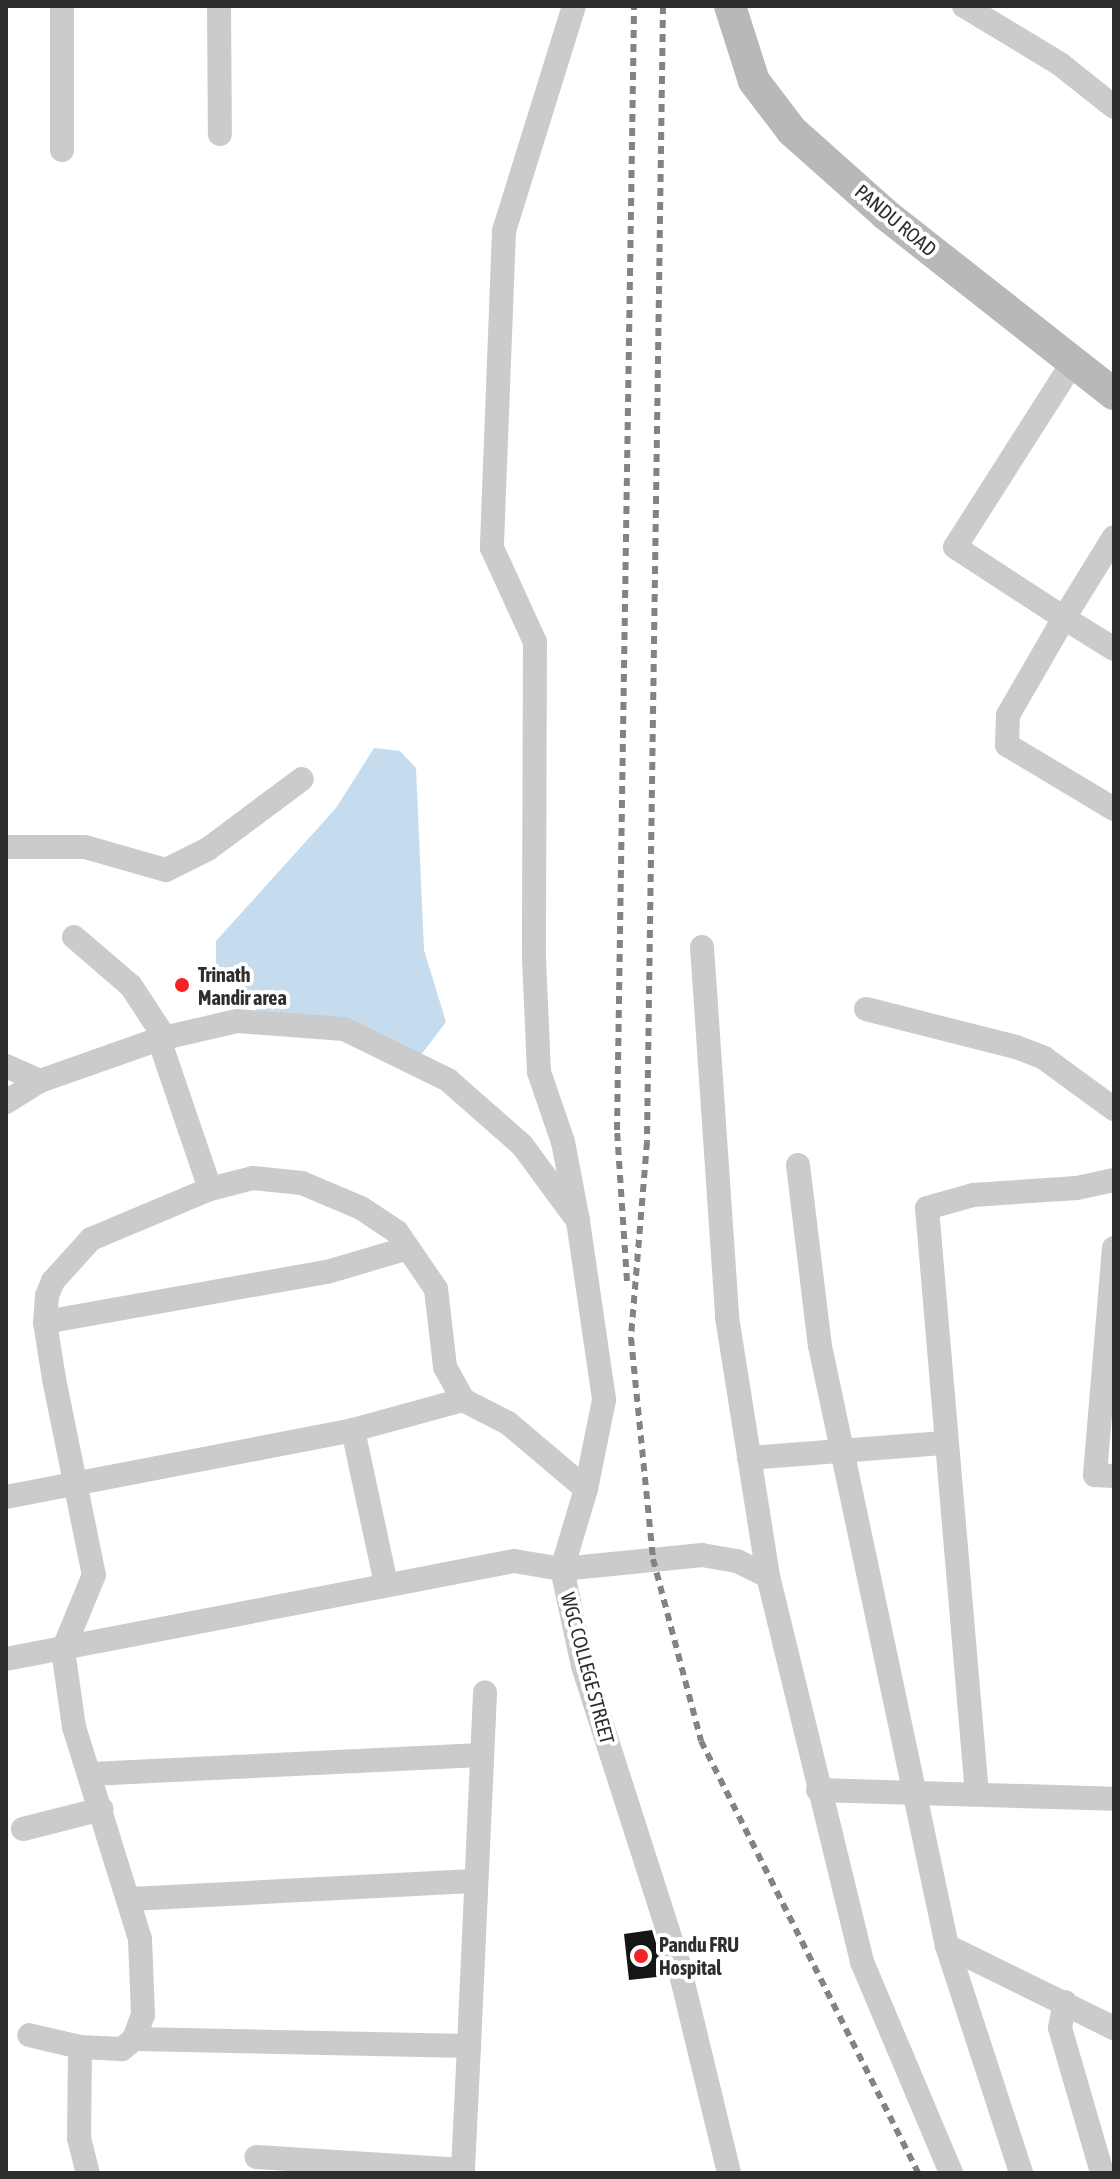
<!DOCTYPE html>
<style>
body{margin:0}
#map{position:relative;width:1120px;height:2179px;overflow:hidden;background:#fff;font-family:"Asap Condensed",sans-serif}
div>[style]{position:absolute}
.water>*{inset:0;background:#c4dcee}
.building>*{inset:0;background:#151515}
.street>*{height:24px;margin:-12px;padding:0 12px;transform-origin:12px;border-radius:12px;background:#cbcbcb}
.secondary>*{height:32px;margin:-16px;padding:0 16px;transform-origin:16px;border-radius:16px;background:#b8b8b8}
.rail>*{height:6px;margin-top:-3px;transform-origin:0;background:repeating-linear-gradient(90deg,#838383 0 8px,transparent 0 14px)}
.dots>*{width:22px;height:22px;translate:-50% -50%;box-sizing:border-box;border:4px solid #fff;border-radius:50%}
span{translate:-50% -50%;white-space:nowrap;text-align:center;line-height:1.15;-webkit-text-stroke:8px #fff;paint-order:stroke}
.street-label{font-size:20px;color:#2e2e2e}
.poi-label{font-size:20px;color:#2e2e2e;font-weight:700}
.left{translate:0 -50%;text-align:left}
.frame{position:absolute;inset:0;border:8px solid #2e2e2e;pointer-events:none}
</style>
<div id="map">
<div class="water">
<div style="clip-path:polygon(374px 748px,400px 751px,416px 768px,424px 950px,446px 1022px,421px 1055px,261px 1015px,216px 967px,216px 941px,336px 808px)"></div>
</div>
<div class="building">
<div style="clip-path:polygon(652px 1930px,666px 1976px,629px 1980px,624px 1934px)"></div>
</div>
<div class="street">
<div style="left:62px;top:6px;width:144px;rotate:90deg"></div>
<div style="left:219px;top:6px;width:128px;rotate:89.6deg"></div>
<div style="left:574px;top:6px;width:236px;rotate:107.3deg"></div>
<div style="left:504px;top:231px;width:317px;rotate:92.2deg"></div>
<div style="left:492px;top:548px;width:103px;rotate:65.4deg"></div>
<div style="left:535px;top:642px;width:316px;rotate:90.2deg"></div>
<div style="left:534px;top:958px;width:114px;rotate:87.5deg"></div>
<div style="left:539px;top:1072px;width:74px;rotate:71.1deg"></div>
<div style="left:563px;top:1142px;width:80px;rotate:79.2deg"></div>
<div style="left:964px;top:6px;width:112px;rotate:31.1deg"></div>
<div style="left:1060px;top:64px;width:69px;rotate:38.5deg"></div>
<div style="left:1073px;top:362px;width:219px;rotate:122.5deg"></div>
<div style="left:955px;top:547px;width:130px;rotate:33.1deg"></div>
<div style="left:1064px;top:618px;width:95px;rotate:-58.3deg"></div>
<div style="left:1114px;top:649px;width:59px;rotate:-148.2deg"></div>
<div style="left:1064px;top:618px;width:112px;rotate:120deg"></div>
<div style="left:1008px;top:715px;width:30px;rotate:92deg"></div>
<div style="left:1007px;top:745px;width:125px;rotate:30.9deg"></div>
<div style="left:6px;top:847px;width:79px"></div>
<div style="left:85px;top:847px;width:84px;rotate:15.9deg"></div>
<div style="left:166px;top:870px;width:47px;rotate:-26.6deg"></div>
<div style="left:208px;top:849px;width:117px;rotate:-36.7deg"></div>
<div style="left:74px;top:937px;width:75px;rotate:40.7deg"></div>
<div style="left:131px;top:986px;width:62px;rotate:56.8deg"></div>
<div style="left:702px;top:947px;width:371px;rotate:86.1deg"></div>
<div style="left:727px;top:1317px;width:262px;rotate:81deg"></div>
<div style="left:866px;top:1009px;width:155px;rotate:14.2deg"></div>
<div style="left:1016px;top:1047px;width:30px;rotate:21deg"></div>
<div style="left:1044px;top:1058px;width:87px;rotate:36.1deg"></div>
<div style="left:159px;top:1039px;width:80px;rotate:-13deg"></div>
<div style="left:237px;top:1021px;width:107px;rotate:4.3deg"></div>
<div style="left:344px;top:1029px;width:116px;rotate:26.1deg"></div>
<div style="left:448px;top:1080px;width:98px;rotate:41.3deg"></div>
<div style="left:522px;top:1145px;width:94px;rotate:53.6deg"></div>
<div style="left:578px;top:1221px;width:181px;rotate:81.7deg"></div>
<div style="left:604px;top:1400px;width:91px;rotate:101.4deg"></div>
<div style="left:6px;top:1066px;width:37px;rotate:24deg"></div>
<div style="left:40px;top:1081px;width:126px;rotate:-19.4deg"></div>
<div style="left:159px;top:1039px;width:158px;rotate:71.2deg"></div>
<div style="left:210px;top:1189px;width:129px;rotate:157.2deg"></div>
<div style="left:91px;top:1239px;width:57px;rotate:132.1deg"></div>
<div style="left:53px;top:1281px;width:16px;rotate:112deg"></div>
<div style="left:47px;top:1296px;width:26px;rotate:94deg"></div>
<div style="left:45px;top:1322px;width:58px;rotate:81deg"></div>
<div style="left:54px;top:1379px;width:200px;rotate:78.5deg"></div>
<div style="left:94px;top:1575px;width:81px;rotate:112.5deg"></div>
<div style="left:63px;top:1650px;width:78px;rotate:81.9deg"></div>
<div style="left:74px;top:1727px;width:222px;rotate:72.7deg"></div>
<div style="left:140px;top:1939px;width:76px;rotate:87.7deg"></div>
<div style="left:143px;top:2015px;width:26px;rotate:111deg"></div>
<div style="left:134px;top:2039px;width:16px;rotate:140deg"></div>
<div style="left:122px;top:2049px;width:42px;rotate:-177.3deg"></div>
<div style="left:80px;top:2047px;width:52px;rotate:-166.8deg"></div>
<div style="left:6px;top:1102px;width:40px;rotate:-32deg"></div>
<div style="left:798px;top:1165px;width:182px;rotate:83.1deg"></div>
<div style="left:820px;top:1346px;width:613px;rotate:78.05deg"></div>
<div style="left:947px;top:1946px;width:239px;rotate:71.9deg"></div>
<div style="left:210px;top:1189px;width:44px;rotate:-14.3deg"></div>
<div style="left:253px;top:1178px;width:49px;rotate:5.8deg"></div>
<div style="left:302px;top:1183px;width:64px;rotate:23deg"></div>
<div style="left:361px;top:1208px;width:43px;rotate:33.7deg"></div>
<div style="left:397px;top:1232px;width:69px;rotate:55.6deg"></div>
<div style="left:436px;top:1289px;width:79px;rotate:83.4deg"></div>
<div style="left:445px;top:1367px;width:38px;rotate:61deg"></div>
<div style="left:463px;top:1400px;width:51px;rotate:27.1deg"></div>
<div style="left:508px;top:1423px;width:102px;rotate:40.2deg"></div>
<div style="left:586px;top:1489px;width:84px;rotate:106.7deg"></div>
<div style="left:562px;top:1569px;width:99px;rotate:77.8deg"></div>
<div style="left:583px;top:1666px;width:311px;rotate:72.2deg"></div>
<div style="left:678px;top:1962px;width:217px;rotate:76.4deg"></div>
<div style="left:1114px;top:1248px;width:228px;rotate:94.8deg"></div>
<div style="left:1095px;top:1475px;width:19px;rotate:3deg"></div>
<div style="left:45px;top:1322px;width:286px;rotate:-10.1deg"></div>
<div style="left:327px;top:1272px;width:84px;rotate:-16.5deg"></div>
<div style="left:353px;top:1430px;width:157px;rotate:77.9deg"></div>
<div style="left:749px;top:1458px;width:198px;rotate:-4.4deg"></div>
<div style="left:6px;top:1497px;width:353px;rotate:-10.9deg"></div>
<div style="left:353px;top:1430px;width:114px;rotate:-15.3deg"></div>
<div style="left:6px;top:1659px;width:517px;rotate:-10.92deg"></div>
<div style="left:514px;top:1561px;width:49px;rotate:9.5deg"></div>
<div style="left:562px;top:1569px;width:141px;rotate:-5.7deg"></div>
<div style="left:702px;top:1555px;width:36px;rotate:10deg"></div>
<div style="left:737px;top:1561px;width:34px;rotate:26deg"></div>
<div style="left:768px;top:1576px;width:397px;rotate:76.3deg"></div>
<div style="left:862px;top:1962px;width:229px;rotate:67.1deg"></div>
<div style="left:91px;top:1774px;width:390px;rotate:-2.8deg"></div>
<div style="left:818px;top:1790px;width:296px;rotate:1.7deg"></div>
<div style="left:977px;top:1794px;width:588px;rotate:-94.88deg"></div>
<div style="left:927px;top:1208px;width:48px;rotate:-15.8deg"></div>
<div style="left:973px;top:1195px;width:104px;rotate:-3.9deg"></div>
<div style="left:1077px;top:1188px;width:38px;rotate:-12deg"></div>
<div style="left:23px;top:1829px;width:81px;rotate:-14.2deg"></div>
<div style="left:131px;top:1899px;width:342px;rotate:-3deg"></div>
<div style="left:947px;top:1946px;width:186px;rotate:26.2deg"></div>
<div style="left:1065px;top:2002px;width:26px;rotate:101deg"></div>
<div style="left:1060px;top:2028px;width:151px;rotate:73.8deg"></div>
<div style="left:134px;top:2039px;width:335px;rotate:1.2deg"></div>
<div style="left:469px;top:2046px;width:124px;rotate:92.8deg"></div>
<div style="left:463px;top:2170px;width:207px;rotate:-176.4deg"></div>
<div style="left:469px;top:2046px;width:354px;rotate:-87.4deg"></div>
<div style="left:80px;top:2047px;width:91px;rotate:90.6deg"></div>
<div style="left:79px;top:2138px;width:36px;rotate:76deg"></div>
</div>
<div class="secondary">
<div style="left:730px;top:6px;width:79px;rotate:72.3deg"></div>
<div style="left:754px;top:81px;width:63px;rotate:52.8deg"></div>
<div style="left:792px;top:131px;width:125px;rotate:41.7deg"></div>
<div style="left:885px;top:214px;width:291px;rotate:38.2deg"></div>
</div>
<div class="rail">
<div style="left:663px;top:6px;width:1136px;rotate:90.81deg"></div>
<div style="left:647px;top:1142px;width:197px;rotate:94.7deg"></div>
<div style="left:631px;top:1338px;width:222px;rotate:84.3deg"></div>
<div style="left:653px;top:1559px;width:188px;rotate:75.2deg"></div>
<div style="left:701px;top:1741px;width:483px;rotate:63.3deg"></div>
<div style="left:627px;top:1281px;width:151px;rotate:-93.8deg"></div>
<div style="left:617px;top:1130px;width:1124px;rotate:-89.13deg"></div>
</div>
<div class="dots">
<div style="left:182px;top:985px;background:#f42126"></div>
<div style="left:641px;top:1956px;background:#f42126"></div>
</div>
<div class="street-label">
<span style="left:896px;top:220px;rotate:40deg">PANDU ROAD</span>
<span style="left:588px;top:1668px;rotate:75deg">WGC COLLEGE STREET</span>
</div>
<div class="poi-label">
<span class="left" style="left:198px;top:986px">Trinath<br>Mandir area</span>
<span class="left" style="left:659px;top:1956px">Pandu FRU<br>Hospital</span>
</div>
<div class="frame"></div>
</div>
